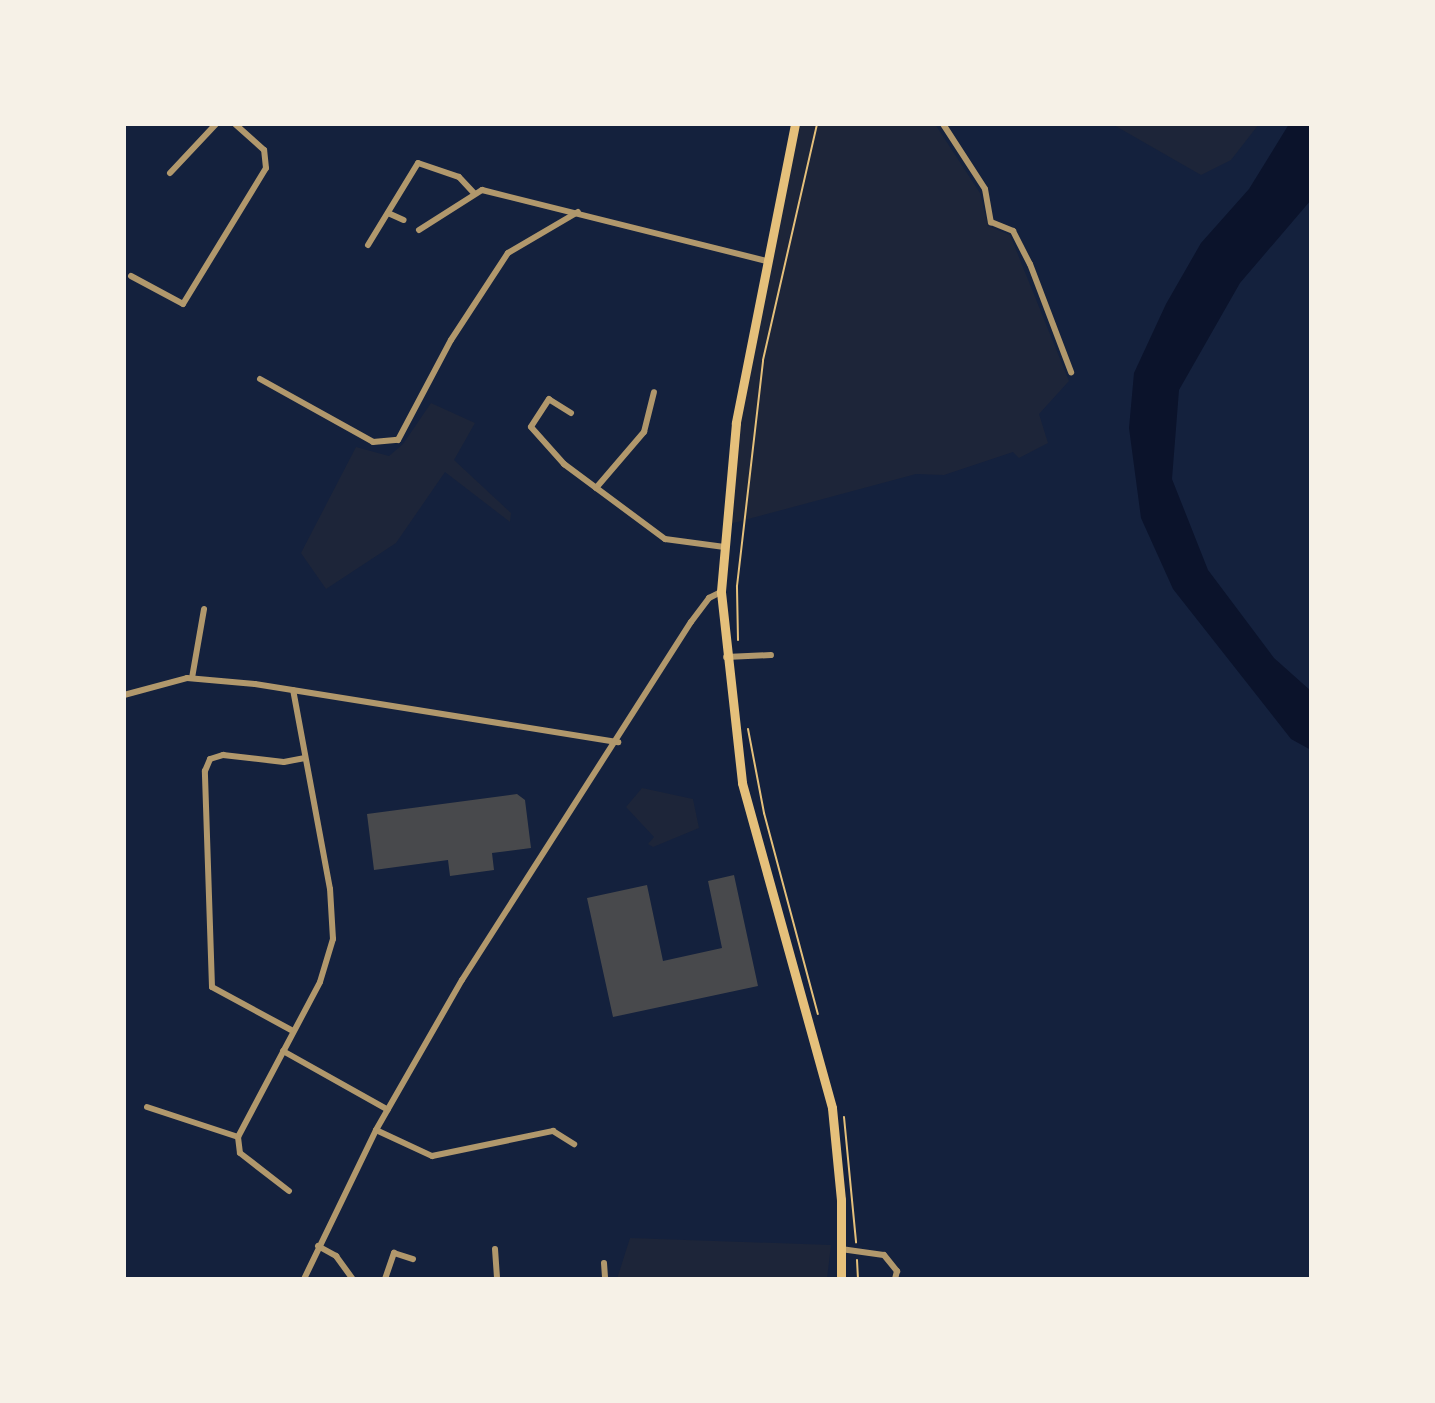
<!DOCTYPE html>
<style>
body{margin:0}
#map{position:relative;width:1435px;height:1403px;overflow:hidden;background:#14213d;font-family:Roboto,sans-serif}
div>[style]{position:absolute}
.green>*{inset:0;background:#1d2539}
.water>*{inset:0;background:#0b132b}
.building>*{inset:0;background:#48494c}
.path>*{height:2px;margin:-1px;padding:0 1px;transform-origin:1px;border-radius:1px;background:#e5c07b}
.minor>*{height:6px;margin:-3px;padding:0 3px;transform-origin:3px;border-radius:3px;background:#b1986c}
.secondary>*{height:9px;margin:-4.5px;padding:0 4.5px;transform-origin:4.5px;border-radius:4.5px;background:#e5c07b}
span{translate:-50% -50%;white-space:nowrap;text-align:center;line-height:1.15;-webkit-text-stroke:8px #f6f1e7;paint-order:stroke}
.frame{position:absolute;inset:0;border:126px solid #f6f1e7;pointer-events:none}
</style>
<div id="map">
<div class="green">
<div style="clip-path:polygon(801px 124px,935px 124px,980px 193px,988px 226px,1010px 235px,1069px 381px,1039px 414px,1048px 443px,1019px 458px,1013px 452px,944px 475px,916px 474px,726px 525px,736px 423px,779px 194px)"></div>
<div style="clip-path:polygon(1112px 124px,1259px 124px,1231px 160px,1201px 175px)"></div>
<div style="clip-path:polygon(431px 403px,475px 423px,454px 460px,511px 513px,510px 522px,445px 472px,396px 543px,326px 589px,301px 553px,356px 447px,389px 456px,403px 444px)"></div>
<div style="clip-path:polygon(642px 788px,693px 799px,699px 828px,653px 847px,648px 844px,654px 837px,626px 807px)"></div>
<div style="clip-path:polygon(630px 1238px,831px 1245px,827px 1279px,617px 1279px)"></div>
</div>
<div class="water">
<div style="clip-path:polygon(1289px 124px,1311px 124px,1311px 200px,1240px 283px,1179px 390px,1172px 479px,1208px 570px,1274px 658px,1311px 691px,1311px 750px,1291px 739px,1173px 589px,1141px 518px,1129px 428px,1134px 373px,1166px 304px,1201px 243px,1249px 189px)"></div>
</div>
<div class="building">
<div style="clip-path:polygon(517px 794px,525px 800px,531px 848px,492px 853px,494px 870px,450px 876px,448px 860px,374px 870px,367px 814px)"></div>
<div style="clip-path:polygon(734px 875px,758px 986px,613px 1017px,587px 898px,647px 885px,663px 961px,722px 948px,708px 881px)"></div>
</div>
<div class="path">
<div style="left:738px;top:640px;width:54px;rotate:-91.1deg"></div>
<div style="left:737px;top:586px;width:227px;rotate:-83.4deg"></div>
<div style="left:763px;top:360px;width:242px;rotate:-77.1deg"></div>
<div style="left:748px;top:729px;width:86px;rotate:79.2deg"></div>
<div style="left:764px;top:813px;width:208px;rotate:75deg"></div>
<div style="left:844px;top:1117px;width:126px;rotate:84.5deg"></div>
<div style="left:857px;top:1260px;width:19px;rotate:87deg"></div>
</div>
<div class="minor">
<div style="left:943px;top:124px;width:77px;rotate:57.1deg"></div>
<div style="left:985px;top:189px;width:34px;rotate:80deg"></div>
<div style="left:991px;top:222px;width:24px;rotate:22deg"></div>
<div style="left:1013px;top:231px;width:37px;rotate:63deg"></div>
<div style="left:1030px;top:264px;width:116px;rotate:69.2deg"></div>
<div style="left:170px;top:173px;width:67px;rotate:-46.8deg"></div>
<div style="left:388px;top:213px;width:17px;rotate:24deg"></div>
<div style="left:419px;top:230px;width:75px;rotate:-32.4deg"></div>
<div style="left:482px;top:190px;width:294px;rotate:14deg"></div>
<div style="left:368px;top:245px;width:96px;rotate:-58.6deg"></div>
<div style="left:418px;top:163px;width:43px;rotate:18.9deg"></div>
<div style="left:459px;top:177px;width:22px;rotate:47deg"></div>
<div style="left:131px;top:276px;width:59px;rotate:28.3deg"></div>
<div style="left:183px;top:304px;width:159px;rotate:-58.6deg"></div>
<div style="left:266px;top:168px;width:18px;rotate:-96deg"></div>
<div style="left:264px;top:150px;width:39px;rotate:-138deg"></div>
<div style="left:260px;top:379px;width:129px;rotate:29.1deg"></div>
<div style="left:373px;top:442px;width:25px;rotate:-5deg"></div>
<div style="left:398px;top:440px;width:113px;rotate:-62.1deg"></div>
<div style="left:451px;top:340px;width:104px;rotate:-56.8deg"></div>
<div style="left:508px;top:253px;width:81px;rotate:-30.4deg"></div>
<div style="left:571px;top:413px;width:26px;rotate:-148deg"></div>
<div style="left:549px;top:399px;width:33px;rotate:123deg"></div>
<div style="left:531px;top:427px;width:50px;rotate:48.3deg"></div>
<div style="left:564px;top:464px;width:126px;rotate:36.6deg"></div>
<div style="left:665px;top:539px;width:60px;rotate:7.7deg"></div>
<div style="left:596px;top:488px;width:74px;rotate:-49.4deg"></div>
<div style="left:644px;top:432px;width:41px;rotate:-76deg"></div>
<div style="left:726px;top:657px;width:45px;rotate:-2.5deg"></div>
<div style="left:192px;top:678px;width:70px;rotate:-80.1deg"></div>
<div style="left:124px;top:695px;width:65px;rotate:-15.1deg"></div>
<div style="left:187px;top:678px;width:68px;rotate:5deg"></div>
<div style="left:255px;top:684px;width:368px;rotate:9.1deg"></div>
<div style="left:293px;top:1031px;width:92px;rotate:-151.5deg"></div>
<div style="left:212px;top:987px;width:216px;rotate:-91.9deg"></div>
<div style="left:205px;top:771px;width:13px;rotate:-67deg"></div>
<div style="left:210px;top:759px;width:14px;rotate:-17deg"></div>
<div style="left:223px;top:755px;width:61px;rotate:6.5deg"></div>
<div style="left:284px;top:762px;width:20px;rotate:-11deg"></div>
<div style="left:283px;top:1051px;width:120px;rotate:29.3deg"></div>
<div style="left:147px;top:1107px;width:96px;rotate:18.2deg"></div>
<div style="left:376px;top:1130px;width:62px;rotate:24.9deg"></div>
<div style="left:432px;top:1156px;width:124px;rotate:-11.7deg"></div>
<div style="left:553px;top:1131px;width:25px;rotate:32deg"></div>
<div style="left:238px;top:1137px;width:175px;rotate:-62.1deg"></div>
<div style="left:320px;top:982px;width:45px;rotate:-73.2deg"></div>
<div style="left:333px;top:939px;width:50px;rotate:-93.4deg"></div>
<div style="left:330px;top:889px;width:202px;rotate:-100.5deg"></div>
<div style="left:238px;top:1137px;width:16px;rotate:83deg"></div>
<div style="left:240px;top:1153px;width:62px;rotate:37.8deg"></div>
<div style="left:318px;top:1246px;width:21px;rotate:29deg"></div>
<div style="left:336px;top:1256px;width:29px;rotate:54deg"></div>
<div style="left:495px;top:1249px;width:30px;rotate:86deg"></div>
<div style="left:841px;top:1249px;width:43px;rotate:7.9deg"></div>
<div style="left:884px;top:1255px;width:21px;rotate:51deg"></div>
<div style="left:897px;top:1271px;width:8px;rotate:104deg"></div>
<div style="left:604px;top:1263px;width:16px;rotate:86deg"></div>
<div style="left:304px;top:1279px;width:165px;rotate:-64.2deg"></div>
<div style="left:376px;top:1130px;width:173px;rotate:-60.2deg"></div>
<div style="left:462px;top:980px;width:425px;rotate:-57.4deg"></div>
<div style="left:691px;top:622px;width:30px;rotate:-53deg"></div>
<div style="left:709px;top:598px;width:13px;rotate:-27deg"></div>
<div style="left:385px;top:1279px;width:28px;rotate:-71deg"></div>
<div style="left:394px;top:1253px;width:20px;rotate:18deg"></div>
</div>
<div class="secondary">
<div style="left:795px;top:124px;width:305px;rotate:101.2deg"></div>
<div style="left:736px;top:423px;width:170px;rotate:95.1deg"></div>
<div style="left:721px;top:592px;width:192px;rotate:83.7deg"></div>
<div style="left:742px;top:783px;width:337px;rotate:74.5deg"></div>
<div style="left:832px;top:1108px;width:92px;rotate:84.4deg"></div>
<div style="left:841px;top:1200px;width:79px;rotate:90deg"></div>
</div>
<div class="frame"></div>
</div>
